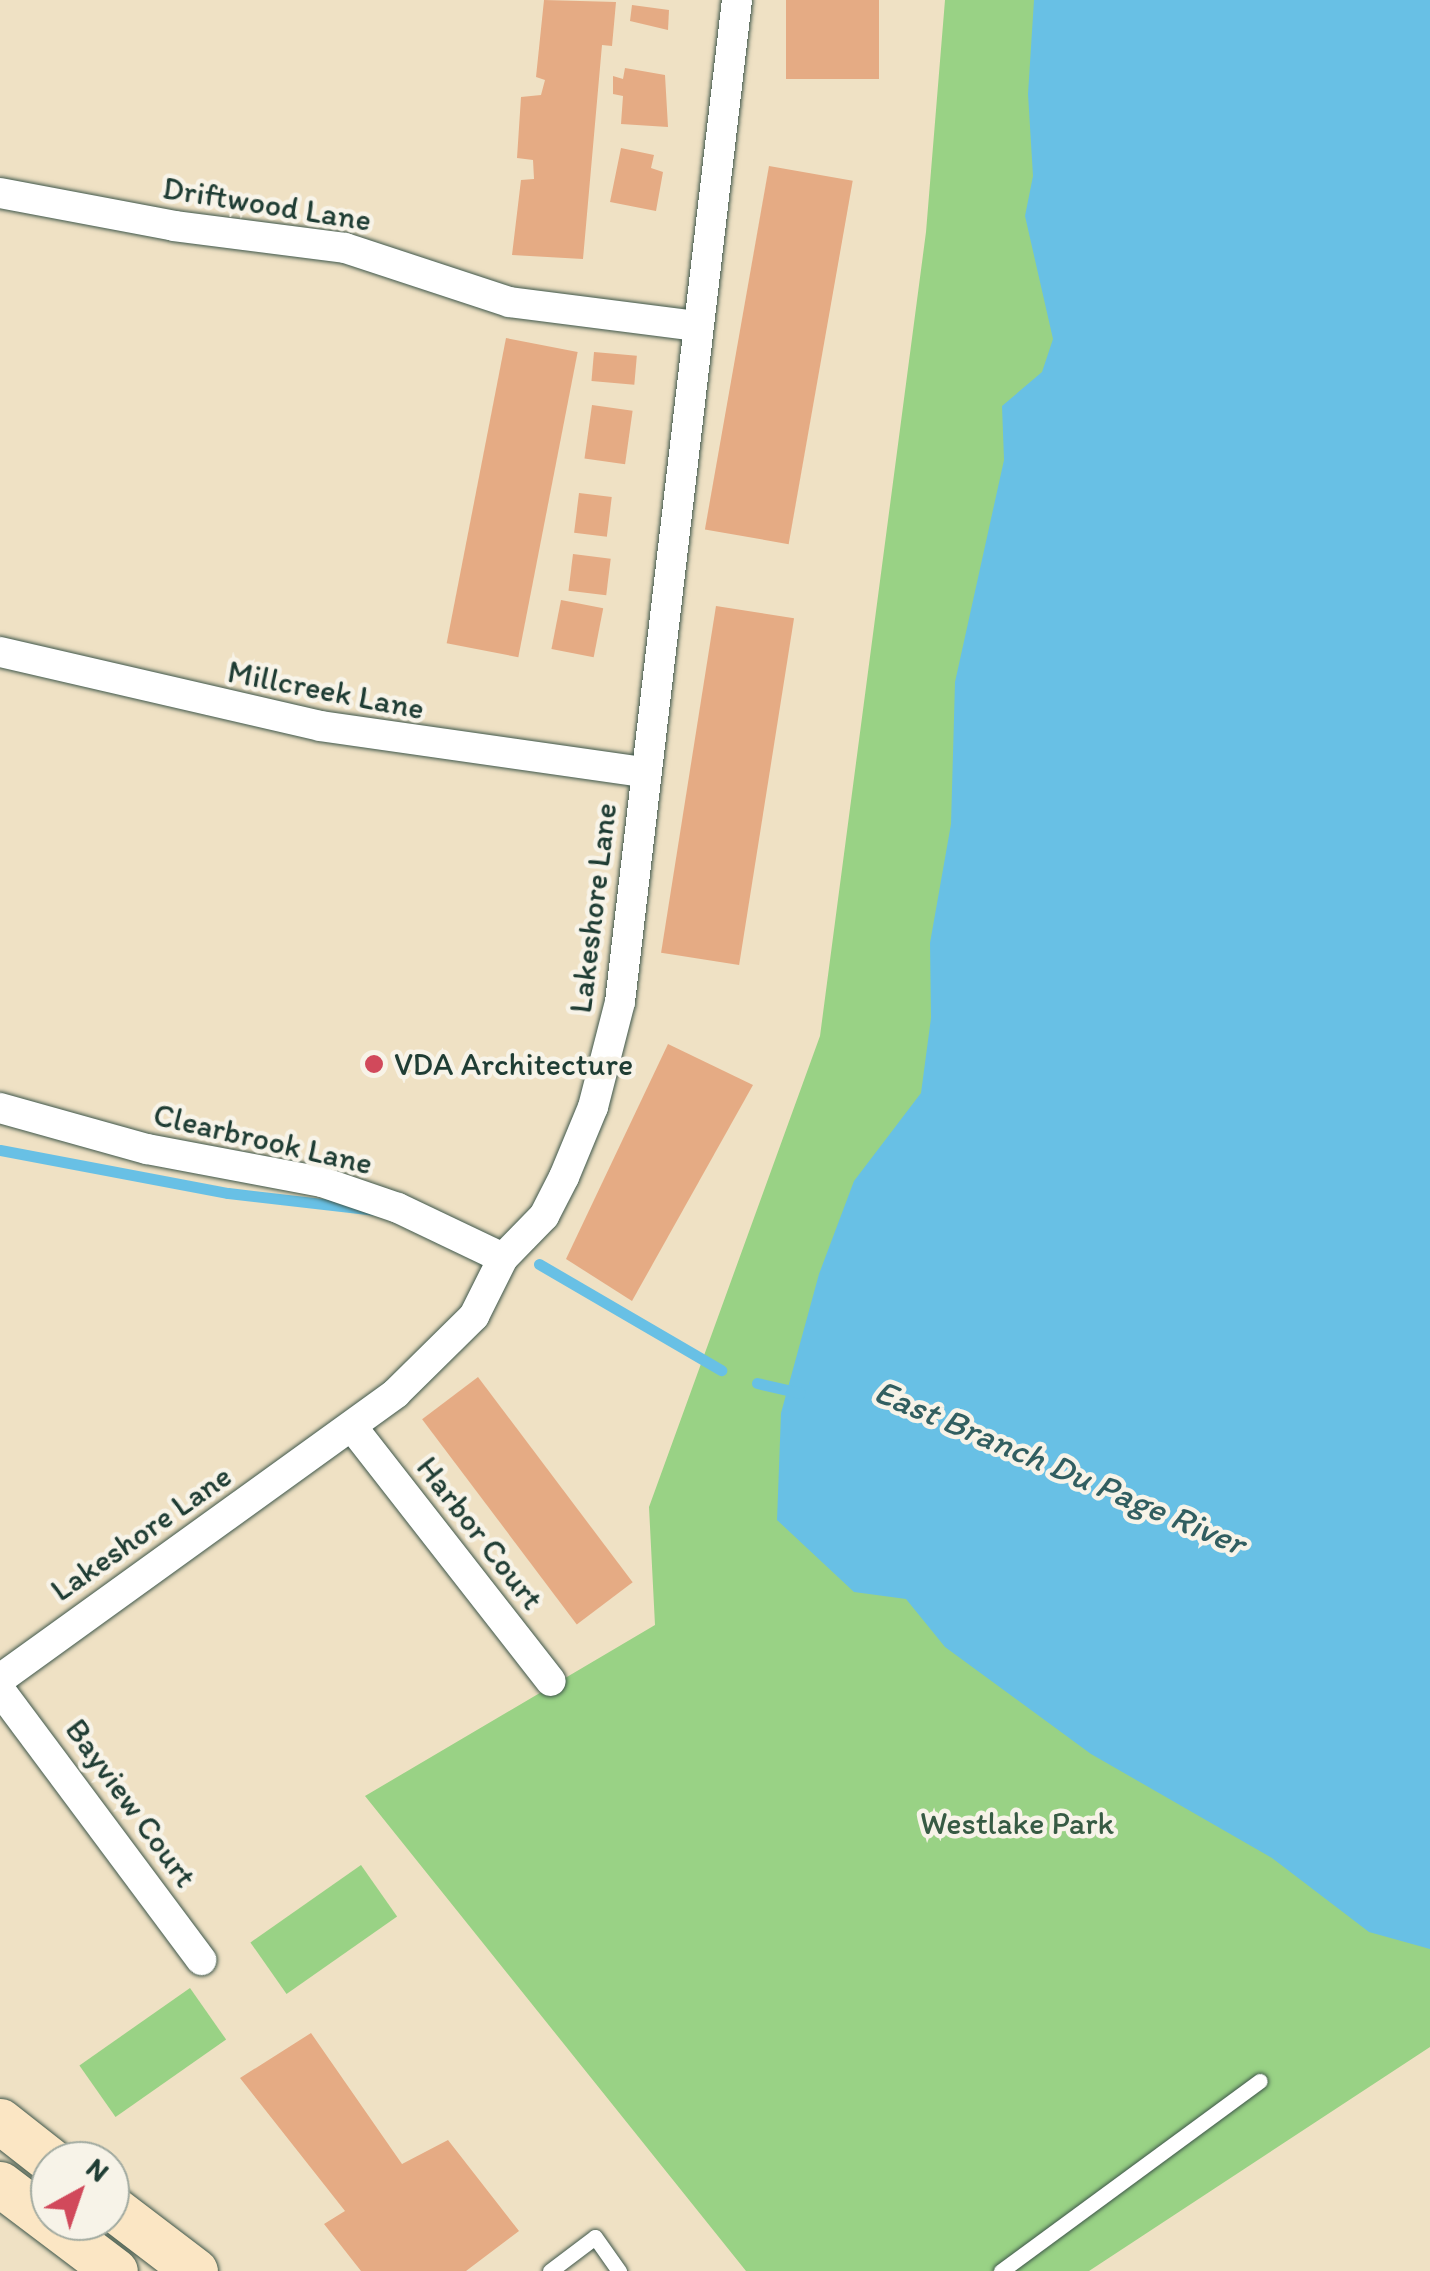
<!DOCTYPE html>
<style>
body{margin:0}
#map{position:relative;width:1430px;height:2271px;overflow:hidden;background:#efe1c4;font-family:Itim,sans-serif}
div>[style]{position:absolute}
.green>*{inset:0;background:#99d285;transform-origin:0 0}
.water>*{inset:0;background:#68c0e5}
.stream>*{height:11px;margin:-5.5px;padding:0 5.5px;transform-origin:5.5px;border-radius:5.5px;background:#68c0e5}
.building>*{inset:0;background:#e5ab84;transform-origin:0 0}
.roads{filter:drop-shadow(0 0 2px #3e564a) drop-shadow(0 0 2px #3e564a)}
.lane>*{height:15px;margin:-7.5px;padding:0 7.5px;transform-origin:7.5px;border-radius:7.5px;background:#fff}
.street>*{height:30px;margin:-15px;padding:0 15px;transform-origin:15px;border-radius:15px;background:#fff}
.secondary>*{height:45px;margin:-22.5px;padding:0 22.5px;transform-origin:22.5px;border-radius:22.5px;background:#fbe6c4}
.dots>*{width:28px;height:28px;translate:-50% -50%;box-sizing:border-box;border:5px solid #f7f3e8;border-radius:50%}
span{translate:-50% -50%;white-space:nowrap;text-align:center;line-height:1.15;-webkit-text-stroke:9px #f7f3e8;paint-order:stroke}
.street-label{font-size:32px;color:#1f3d34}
.poi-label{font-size:32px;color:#1f3d34}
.left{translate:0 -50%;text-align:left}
.park-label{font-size:32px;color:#375b44}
.water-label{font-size:35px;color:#315e60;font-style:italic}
.north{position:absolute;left:30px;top:2141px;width:100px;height:100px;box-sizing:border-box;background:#f7f3e8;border:2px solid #a1aaa0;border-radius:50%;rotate:40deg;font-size:28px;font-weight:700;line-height:40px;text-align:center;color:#1f3d34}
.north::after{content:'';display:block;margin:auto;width:35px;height:45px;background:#d1495b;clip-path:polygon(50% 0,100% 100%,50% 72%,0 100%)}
</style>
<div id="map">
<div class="green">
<div style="clip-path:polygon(945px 0,1430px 0,1430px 2047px,1089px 2271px,746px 2271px,365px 1796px,655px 1625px,649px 1507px,820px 1036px,926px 232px)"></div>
<div style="left:361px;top:1865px;width:63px;height:135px;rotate:55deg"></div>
<div style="left:190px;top:1988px;width:63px;height:135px;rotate:55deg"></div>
</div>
<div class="water">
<div style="clip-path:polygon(1034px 0,1430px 0,1430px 1949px,1369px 1932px,1272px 1858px,1091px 1754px,945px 1647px,906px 1599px,854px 1592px,777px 1520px,781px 1413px,819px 1274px,854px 1181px,921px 1093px,931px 1018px,930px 943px,951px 824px,955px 682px,1004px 460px,1002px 406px,1042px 372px,1053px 339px,1025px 216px,1033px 176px,1028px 94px)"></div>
</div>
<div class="stream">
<div style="left:0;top:1150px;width:232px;rotate:10.7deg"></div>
<div style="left:228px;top:1193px;width:147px;rotate:6.6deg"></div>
<div style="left:539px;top:1264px;width:211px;rotate:30.2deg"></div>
<div style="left:757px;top:1383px;width:44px;rotate:13.1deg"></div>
</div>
<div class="building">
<div style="clip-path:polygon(544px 0,616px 2px,612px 46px,602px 45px,583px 259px,512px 255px,521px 180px,534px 179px,533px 160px,517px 158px,521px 97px,541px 95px,545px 80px,536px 77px)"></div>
<div style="left:786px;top:0;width:93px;height:79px"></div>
<div style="clip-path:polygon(632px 5px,669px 10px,668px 30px,630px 21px)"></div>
<div style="clip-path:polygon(625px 68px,665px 75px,668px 127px,621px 124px,623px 96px,613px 94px,613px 76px,623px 79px)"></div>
<div style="clip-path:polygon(621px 148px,654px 155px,651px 168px,663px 172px,656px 211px,610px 202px)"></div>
<div style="left:769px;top:166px;width:85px;height:369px;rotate:10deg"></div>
<div style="left:506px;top:338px;width:73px;height:311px;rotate:11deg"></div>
<div style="left:594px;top:352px;width:43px;height:29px;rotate:5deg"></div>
<div style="left:592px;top:405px;width:41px;height:54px;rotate:8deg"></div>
<div style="left:579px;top:493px;width:33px;height:40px;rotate:7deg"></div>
<div style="left:573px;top:554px;width:38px;height:37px;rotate:7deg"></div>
<div style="left:561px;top:600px;width:43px;height:50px;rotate:11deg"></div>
<div style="left:716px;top:606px;width:79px;height:351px;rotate:9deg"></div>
<div style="clip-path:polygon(668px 1044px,753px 1085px,632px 1301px,566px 1259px)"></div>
<div style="left:478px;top:1377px;width:257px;height:70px;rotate:53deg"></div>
<div style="clip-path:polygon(311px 2033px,402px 2164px,448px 2140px,519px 2231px,466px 2271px,361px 2271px,324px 2224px,345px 2211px,240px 2078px)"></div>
</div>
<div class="roads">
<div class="lane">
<div style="left:550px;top:2271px;width:56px;rotate:-37.1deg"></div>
<div style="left:595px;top:2237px;width:42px;rotate:54.8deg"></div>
<div style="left:1001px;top:2271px;width:321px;rotate:-36.3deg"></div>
</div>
<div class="street">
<div style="left:0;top:193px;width:177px;rotate:10.7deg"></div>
<div style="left:174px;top:226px;width:172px;rotate:7.3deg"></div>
<div style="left:345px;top:248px;width:173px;rotate:18.2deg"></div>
<div style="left:509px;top:302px;width:189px;rotate:7.3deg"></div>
<div style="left:0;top:652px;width:328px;rotate:13deg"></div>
<div style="left:320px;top:726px;width:326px;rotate:8.1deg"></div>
<div style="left:0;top:1108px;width:153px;rotate:15.6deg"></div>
<div style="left:147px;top:1149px;width:178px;rotate:10.7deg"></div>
<div style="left:322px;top:1182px;width:80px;rotate:18.9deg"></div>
<div style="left:398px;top:1208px;width:116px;rotate:25.5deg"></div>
<div style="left:353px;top:1428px;width:321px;rotate:52deg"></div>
<div style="left:0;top:1679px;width:488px;rotate:-35.8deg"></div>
<div style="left:396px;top:1393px;width:110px;rotate:-44.6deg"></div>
<div style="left:474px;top:1316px;width:65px;rotate:-63.4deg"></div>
<div style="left:503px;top:1258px;width:59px;rotate:-45.7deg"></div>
<div style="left:544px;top:1216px;width:44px;rotate:-62.9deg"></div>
<div style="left:564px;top:1177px;width:76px;rotate:-67.5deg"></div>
<div style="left:593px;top:1107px;width:108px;rotate:-75.6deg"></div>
<div style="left:620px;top:1002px;width:1009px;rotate:-83.34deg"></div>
<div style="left:0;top:1690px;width:337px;rotate:53.3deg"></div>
</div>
<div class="secondary">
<div style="left:0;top:2121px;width:65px;rotate:38.1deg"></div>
<div style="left:0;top:2184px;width:144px;rotate:37.1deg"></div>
<div style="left:110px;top:2206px;width:107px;rotate:37.4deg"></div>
</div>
</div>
<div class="dots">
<div style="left:374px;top:1064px;background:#d1495b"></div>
</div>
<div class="street-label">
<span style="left:267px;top:204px;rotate:9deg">Driftwood Lane</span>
<span style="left:326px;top:690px;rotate:11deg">Millcreek Lane</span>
<span style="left:593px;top:908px;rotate:-83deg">Lakeshore Lane</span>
<span style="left:263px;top:1139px;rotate:13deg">Clearbrook Lane</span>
<span style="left:141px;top:1533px;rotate:-35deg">Lakeshore Lane</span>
<span style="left:480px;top:1533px;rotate:52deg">Harbor Court</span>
<span style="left:131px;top:1803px;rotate:54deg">Bayview Court</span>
</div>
<div class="poi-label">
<span class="left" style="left:394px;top:1064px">VDA Architecture</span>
</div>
<div class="park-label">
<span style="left:1017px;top:1823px">Westlake Park</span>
</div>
<div class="water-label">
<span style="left:1060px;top:1467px;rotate:23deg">East Branch Du Page River</span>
</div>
<div class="north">N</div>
</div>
